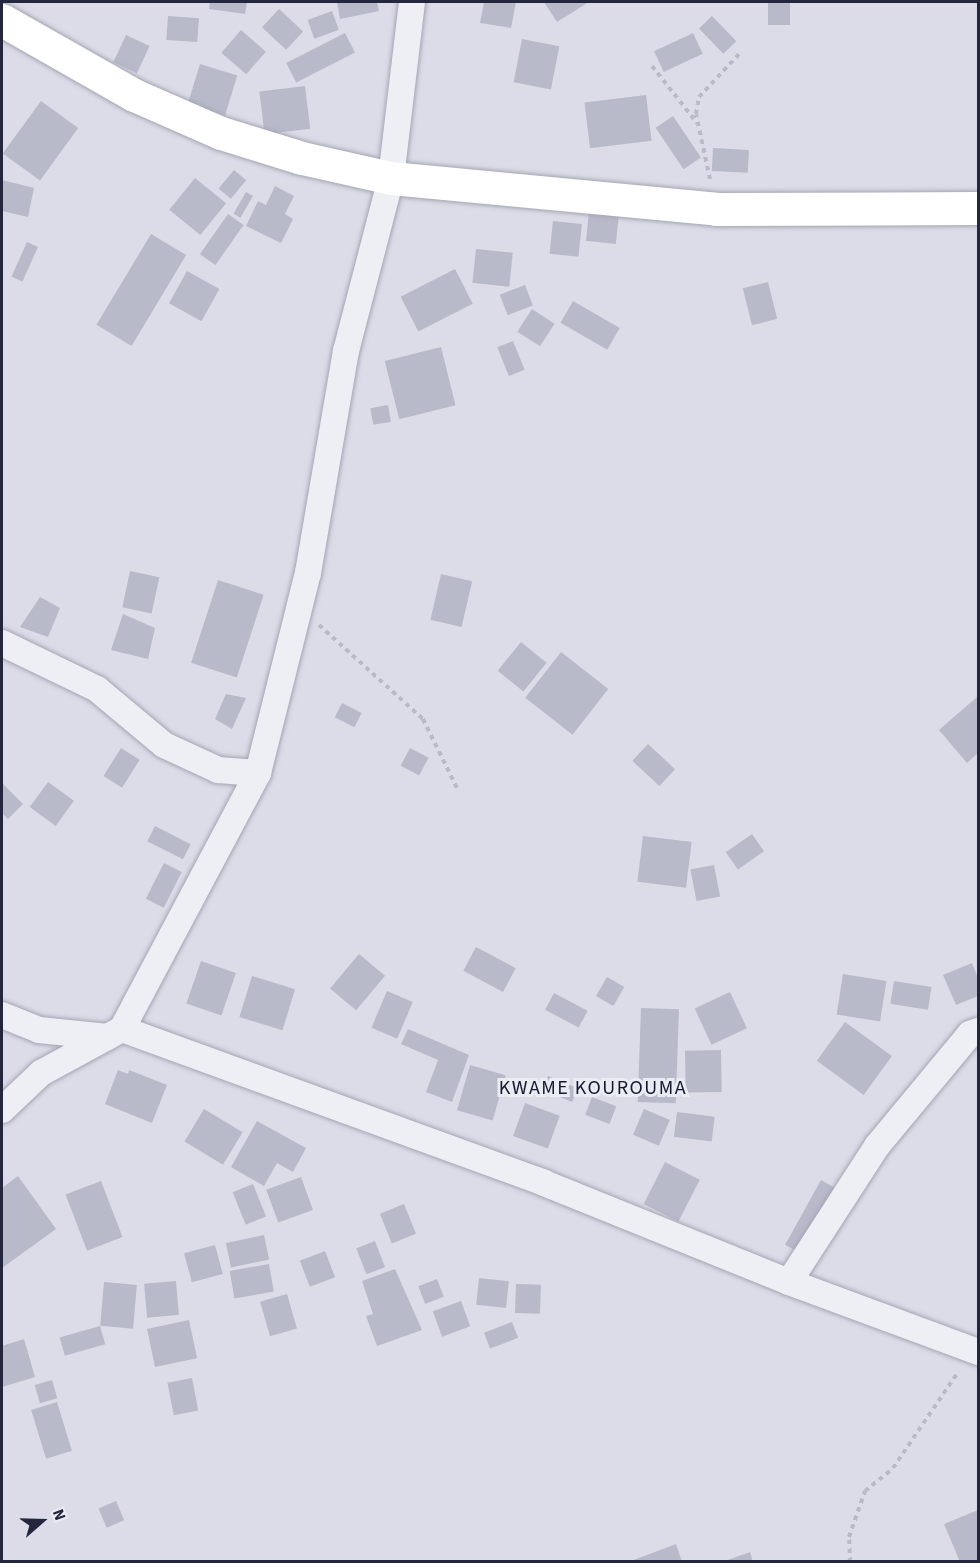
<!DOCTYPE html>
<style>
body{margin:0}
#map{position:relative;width:980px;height:1563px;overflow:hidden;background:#dbdce7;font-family:"Source Sans 3",sans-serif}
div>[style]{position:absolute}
.building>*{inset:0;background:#b8baca;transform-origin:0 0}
.path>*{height:4px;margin-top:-2px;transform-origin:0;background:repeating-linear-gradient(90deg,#b9bac5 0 4.5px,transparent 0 9px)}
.roads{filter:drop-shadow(0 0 2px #a4a5b4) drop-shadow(0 0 2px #a4a5b4)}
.street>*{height:26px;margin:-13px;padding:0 13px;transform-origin:13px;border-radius:13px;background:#eeeef5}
.primary>*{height:33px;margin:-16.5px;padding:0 16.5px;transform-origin:16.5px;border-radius:16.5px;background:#fff}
span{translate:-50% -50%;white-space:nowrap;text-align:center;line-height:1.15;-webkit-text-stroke:6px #eaecf4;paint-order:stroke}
.neighbourhood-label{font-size:20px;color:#17182e;letter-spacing:1.5px}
.frame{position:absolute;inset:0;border:3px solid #24263d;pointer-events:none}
.north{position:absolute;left:12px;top:1491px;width:60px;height:60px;-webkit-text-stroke:4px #eaecf4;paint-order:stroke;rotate:70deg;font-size:16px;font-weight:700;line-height:24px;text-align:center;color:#24263d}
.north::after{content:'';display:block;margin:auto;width:21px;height:27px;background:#24263d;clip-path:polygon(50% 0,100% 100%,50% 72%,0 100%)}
</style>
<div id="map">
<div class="building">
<div style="clip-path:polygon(210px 2px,247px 2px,245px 14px,209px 9px)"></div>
<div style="clip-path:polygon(337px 2px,377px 2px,379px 11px,340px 19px)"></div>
<div style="clip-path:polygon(484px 2px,516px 2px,511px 28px,480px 23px)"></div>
<div style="clip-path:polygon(544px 2px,589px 2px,557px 22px)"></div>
<div style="left:768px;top:2px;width:22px;height:23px"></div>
<div style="left:279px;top:9px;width:33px;height:25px;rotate:43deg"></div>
<div style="left:332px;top:11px;width:20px;height:26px;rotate:70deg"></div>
<div style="left:168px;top:16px;width:31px;height:24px;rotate:4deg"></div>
<div style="left:712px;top:16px;width:35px;height:18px;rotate:46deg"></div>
<div style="left:241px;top:30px;width:33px;height:30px;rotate:41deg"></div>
<div style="left:345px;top:33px;width:22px;height:66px;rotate:63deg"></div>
<div style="left:693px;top:33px;width:23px;height:43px;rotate:65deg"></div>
<div style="left:126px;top:35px;width:26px;height:30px;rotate:25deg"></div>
<div style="left:522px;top:39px;width:38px;height:44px;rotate:11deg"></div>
<div style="left:200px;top:64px;width:39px;height:42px;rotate:17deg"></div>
<div style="left:305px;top:86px;width:43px;height:46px;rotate:83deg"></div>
<div style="left:646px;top:95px;width:46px;height:62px;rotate:83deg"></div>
<div style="left:41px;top:101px;width:46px;height:65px;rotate:36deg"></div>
<div style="left:673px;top:116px;width:50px;height:21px;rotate:56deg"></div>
<div style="left:713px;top:148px;width:36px;height:23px;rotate:3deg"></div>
<div style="left:234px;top:170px;width:16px;height:24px;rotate:40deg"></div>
<div style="left:195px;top:178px;width:40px;height:41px;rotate:39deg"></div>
<div style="clip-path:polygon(2px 180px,34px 188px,28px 217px,2px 211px)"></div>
<div style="clip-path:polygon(275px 186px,294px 196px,285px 214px,293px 219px,281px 243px,246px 226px,258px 201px,266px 205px)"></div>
<div style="left:246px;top:192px;width:8px;height:25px;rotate:30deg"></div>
<div style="left:589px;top:212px;width:30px;height:29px;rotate:6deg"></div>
<div style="left:228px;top:214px;width:19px;height:49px;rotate:35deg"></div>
<div style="left:553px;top:221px;width:29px;height:33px;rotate:6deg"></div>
<div style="left:151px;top:234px;width:41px;height:106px;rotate:31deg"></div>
<div style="left:27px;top:242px;width:12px;height:38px;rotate:24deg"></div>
<div style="left:476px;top:249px;width:37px;height:34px;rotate:6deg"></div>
<div style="left:455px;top:269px;width:39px;height:61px;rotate:63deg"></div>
<div style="left:187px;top:271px;width:37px;height:37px;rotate:29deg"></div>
<div style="left:768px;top:282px;width:38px;height:26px;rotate:76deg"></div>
<div style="left:525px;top:285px;width:22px;height:27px;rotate:69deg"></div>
<div style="left:573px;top:301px;width:54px;height:25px;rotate:30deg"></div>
<div style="left:532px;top:309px;width:27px;height:27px;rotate:33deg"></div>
<div style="left:513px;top:341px;width:31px;height:17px;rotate:68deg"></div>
<div style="left:441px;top:347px;width:60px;height:58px;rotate:76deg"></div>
<div style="left:388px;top:405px;width:17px;height:18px;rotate:80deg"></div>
<div style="left:130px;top:571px;width:30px;height:37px;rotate:12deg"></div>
<div style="left:441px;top:574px;width:32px;height:47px;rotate:13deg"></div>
<div style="left:218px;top:580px;width:48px;height:87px;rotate:18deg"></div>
<div style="clip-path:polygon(40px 597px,60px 608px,48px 637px,20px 627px)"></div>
<div style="clip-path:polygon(123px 614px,155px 628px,148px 659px,111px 650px)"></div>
<div style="left:521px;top:642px;width:33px;height:37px;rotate:39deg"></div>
<div style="left:561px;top:652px;width:60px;height:58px;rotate:38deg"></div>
<div style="clip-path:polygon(226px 694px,246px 698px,232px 729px,215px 719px)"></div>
<div style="clip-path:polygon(977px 697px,978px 753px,967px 763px,939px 730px)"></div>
<div style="left:342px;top:703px;width:22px;height:16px;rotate:27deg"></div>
<div style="left:648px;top:744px;width:37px;height:23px;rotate:43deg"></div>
<div style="left:121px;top:748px;width:22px;height:33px;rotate:32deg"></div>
<div style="left:410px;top:748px;width:21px;height:20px;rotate:28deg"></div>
<div style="left:48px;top:782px;width:32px;height:31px;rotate:36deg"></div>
<div style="clip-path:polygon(2px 783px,23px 804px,8px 819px,2px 813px)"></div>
<div style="left:155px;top:826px;width:40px;height:17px;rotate:27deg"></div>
<div style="left:752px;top:834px;width:21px;height:32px;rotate:55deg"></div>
<div style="left:643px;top:836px;width:49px;height:46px;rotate:7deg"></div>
<div style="left:164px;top:863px;width:20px;height:40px;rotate:27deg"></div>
<div style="left:714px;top:865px;width:32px;height:24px;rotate:79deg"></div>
<div style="left:476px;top:947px;width:45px;height:27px;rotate:28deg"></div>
<div style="left:359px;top:954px;width:34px;height:45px;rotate:40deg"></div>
<div style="left:201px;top:961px;width:37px;height:45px;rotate:19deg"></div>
<div style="clip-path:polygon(972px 963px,978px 978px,978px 996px,956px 1005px,943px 975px)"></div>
<div style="left:843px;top:974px;width:44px;height:41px;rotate:9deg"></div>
<div style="left:252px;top:976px;width:45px;height:43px;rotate:17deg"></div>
<div style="left:607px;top:977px;width:20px;height:22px;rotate:30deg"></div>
<div style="left:894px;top:981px;width:38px;height:23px;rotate:9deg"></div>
<div style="left:387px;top:991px;width:28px;height:40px;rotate:23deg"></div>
<div style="left:730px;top:992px;width:40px;height:39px;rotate:65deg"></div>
<div style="left:554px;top:993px;width:38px;height:19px;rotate:28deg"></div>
<div style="left:641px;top:1008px;width:38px;height:94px;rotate:2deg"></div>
<div style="left:845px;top:1022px;width:58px;height:48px;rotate:36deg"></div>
<div style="clip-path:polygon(408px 1029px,469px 1055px,452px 1102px,426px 1092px,438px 1060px,401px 1044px)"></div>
<div style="left:721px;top:1050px;width:42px;height:36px;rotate:89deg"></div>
<div style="left:470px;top:1065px;width:37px;height:47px;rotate:16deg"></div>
<div style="clip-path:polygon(118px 1070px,128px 1074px,129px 1070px,167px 1085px,152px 1123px,105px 1104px)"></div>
<div style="left:548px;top:1076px;width:32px;height:15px;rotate:22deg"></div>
<div style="left:592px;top:1097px;width:26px;height:19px;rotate:21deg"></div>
<div style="left:525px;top:1103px;width:37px;height:35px;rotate:20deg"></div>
<div style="left:204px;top:1109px;width:45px;height:38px;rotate:31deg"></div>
<div style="left:644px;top:1109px;width:28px;height:28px;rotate:23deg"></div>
<div style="left:677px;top:1112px;width:38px;height:25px;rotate:7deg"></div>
<div style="clip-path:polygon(257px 1121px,306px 1148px,293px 1172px,277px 1163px,264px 1186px,231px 1167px)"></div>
<div style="left:665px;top:1162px;width:39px;height:47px;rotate:27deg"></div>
<div style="clip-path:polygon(18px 1176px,56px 1229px,2px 1268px,2px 1188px)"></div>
<div style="left:301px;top:1177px;width:35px;height:37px;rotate:70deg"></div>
<div style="left:821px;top:1180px;width:21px;height:74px;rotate:29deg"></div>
<div style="left:101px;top:1181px;width:60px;height:38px;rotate:69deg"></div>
<div style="left:253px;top:1184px;width:35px;height:22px;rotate:68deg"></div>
<div style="left:404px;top:1204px;width:32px;height:26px;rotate:68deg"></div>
<div style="left:264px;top:1235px;width:25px;height:39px;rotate:78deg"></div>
<div style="left:375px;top:1241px;width:28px;height:20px;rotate:69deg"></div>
<div style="left:215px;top:1245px;width:30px;height:32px;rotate:75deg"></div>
<div style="left:325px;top:1251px;width:28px;height:27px;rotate:69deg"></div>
<div style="left:269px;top:1264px;width:28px;height:40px;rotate:80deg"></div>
<div style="clip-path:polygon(395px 1269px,422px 1330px,377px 1346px,366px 1316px,373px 1314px,362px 1281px)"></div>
<div style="left:479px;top:1278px;width:30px;height:27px;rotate:6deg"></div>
<div style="left:437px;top:1279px;width:19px;height:20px;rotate:69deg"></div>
<div style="left:176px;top:1281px;width:34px;height:32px;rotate:85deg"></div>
<div style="left:104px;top:1282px;width:33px;height:44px;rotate:5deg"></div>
<div style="left:516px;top:1284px;width:25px;height:29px;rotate:2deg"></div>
<div style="left:287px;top:1294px;width:36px;height:28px;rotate:74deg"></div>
<div style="left:461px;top:1301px;width:27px;height:30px;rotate:70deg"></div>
<div style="left:189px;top:1320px;width:39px;height:43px;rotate:78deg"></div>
<div style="left:512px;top:1322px;width:17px;height:30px;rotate:69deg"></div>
<div style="left:100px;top:1326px;width:19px;height:42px;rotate:74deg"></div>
<div style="clip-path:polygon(24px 1339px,35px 1377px,2px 1387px,2px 1346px)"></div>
<div style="left:192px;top:1378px;width:33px;height:25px;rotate:79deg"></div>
<div style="left:52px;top:1380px;width:19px;height:18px;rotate:74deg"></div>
<div style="left:57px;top:1402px;width:51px;height:27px;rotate:73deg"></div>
<div style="left:116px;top:1501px;width:21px;height:19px;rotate:67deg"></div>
<div style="clip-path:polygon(978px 1510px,978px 1562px,960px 1562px,944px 1524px)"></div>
<div style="clip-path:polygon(676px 1544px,682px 1562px,631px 1562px,631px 1561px)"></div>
<div style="clip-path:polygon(750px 1552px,753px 1562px,725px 1562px,725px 1561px)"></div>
</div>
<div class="path">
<div style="left:652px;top:66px;width:73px;rotate:51.7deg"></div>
<div style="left:710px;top:179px;width:66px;rotate:-102.2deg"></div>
<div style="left:696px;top:114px;width:17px;rotate:-80deg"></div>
<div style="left:699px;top:97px;width:62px;rotate:-47deg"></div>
<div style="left:319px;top:625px;width:140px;rotate:42.1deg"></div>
<div style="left:423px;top:719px;width:77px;rotate:63.8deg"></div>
<div style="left:850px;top:1562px;width:25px;rotate:-92deg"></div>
<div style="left:849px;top:1537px;width:49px;rotate:-70.8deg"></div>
<div style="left:865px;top:1491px;width:36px;rotate:-39deg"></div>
<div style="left:893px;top:1468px;width:117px;rotate:-55.8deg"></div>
</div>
<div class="roads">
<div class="street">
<div style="left:2px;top:643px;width:106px;rotate:25.8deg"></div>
<div style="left:97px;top:689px;width:87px;rotate:39.9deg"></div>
<div style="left:164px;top:745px;width:60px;rotate:24.8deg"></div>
<div style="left:218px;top:770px;width:40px;rotate:4.3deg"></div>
<div style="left:2px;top:1015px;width:40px;rotate:22deg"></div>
<div style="left:39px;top:1030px;width:69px;rotate:5.8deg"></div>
<div style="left:122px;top:1029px;width:449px;rotate:20deg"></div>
<div style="left:544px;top:1183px;width:264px;rotate:22deg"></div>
<div style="left:789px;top:1282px;width:202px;rotate:20.3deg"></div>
<div style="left:2px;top:1110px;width:54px;rotate:-43.5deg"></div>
<div style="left:41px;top:1073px;width:92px;rotate:-28.5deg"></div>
<div style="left:122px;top:1029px;width:290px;rotate:-62deg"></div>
<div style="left:258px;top:773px;width:206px;rotate:-76deg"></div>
<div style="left:308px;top:573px;width:225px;rotate:-80.3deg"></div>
<div style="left:346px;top:351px;width:179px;rotate:-75.4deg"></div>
<div style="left:391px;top:178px;width:177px;rotate:-83.2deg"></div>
<div style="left:789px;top:1282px;width:162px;rotate:-57.1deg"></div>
<div style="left:877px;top:1146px;width:146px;rotate:-50.3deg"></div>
<div style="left:970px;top:1034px;width:9px;rotate:-21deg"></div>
</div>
<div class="primary">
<div style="left:2px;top:20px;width:152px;rotate:29.6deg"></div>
<div style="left:134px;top:95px;width:95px;rotate:23.6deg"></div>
<div style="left:221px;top:133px;width:85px;rotate:17.2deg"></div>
<div style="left:302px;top:158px;width:91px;rotate:12.7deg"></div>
<div style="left:391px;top:178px;width:326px;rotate:5.4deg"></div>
<div style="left:716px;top:209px;width:262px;rotate:-0.2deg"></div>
</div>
</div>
<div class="neighbourhood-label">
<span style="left:593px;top:1088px">KWAME KOUROUMA</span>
</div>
<div class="frame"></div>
<div class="north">N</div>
</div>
